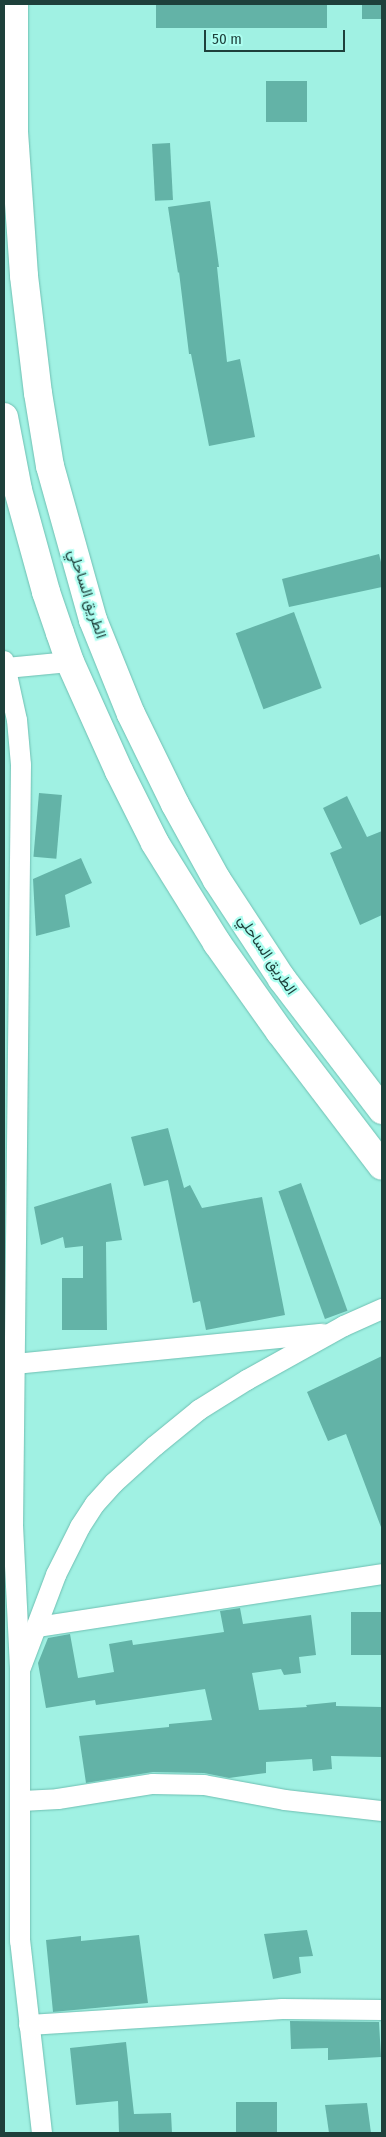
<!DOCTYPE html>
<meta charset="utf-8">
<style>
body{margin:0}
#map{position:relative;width:386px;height:2137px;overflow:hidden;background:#a0f1e3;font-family:"Fira Sans Condensed",Vazirmatn,sans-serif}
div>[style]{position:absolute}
.building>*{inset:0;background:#63b3a7;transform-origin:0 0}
.roads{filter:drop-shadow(0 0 1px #6fbfb2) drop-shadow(0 0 1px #6fbfb2)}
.street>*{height:20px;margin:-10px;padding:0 10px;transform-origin:10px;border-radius:10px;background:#fff}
.highway>*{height:28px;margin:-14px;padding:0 14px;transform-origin:14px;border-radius:14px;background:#fff}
span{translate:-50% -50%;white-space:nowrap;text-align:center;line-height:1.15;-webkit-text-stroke:4.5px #adfef0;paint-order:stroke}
.street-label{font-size:15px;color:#1e403b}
.frame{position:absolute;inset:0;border:5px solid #1e403b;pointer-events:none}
.scale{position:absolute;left:204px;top:30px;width:141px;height:22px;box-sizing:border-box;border:2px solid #1e403b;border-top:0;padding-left:6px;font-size:15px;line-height:18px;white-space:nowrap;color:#1e403b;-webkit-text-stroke:4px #adfef0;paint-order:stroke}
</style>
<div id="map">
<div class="building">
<div style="left:156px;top:4px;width:171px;height:24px"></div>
<div style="left:362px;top:4px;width:20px;height:15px"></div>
<div style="left:266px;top:81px;width:41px;height:41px"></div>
<div style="left:170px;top:143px;width:57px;height:18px;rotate:87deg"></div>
<div style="clip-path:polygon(210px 201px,219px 267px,217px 267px,227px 362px,240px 359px,255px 437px,209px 446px,191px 354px,189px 354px,179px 272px,178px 273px,168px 207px)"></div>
<div style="clip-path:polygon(379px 554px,382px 566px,382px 587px,289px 607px,282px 579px)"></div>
<div style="left:294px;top:612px;width:81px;height:62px;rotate:70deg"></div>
<div style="left:39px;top:793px;width:23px;height:64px;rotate:5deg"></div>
<div style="clip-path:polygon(347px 796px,367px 837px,382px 831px,382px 915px,360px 925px,330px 853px,342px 848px,323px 808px)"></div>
<div style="clip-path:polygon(81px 858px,92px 883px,65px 895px,70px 927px,36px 936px,33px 879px)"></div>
<div style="clip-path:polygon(168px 1128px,184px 1188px,190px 1185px,202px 1208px,262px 1197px,285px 1315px,206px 1330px,200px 1301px,193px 1303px,168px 1180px,144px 1186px,131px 1137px)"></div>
<div style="clip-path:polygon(111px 1183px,122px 1240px,106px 1242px,107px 1330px,62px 1330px,62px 1278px,83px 1278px,83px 1246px,65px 1248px,63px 1237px,41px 1245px,34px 1207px)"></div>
<div style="left:301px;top:1183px;width:136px;height:24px;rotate:70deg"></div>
<div style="clip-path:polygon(382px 1356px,382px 1527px,381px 1527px,346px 1434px,328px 1441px,307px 1392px)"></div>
<div style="clip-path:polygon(240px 1608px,243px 1624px,311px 1615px,316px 1655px,299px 1657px,301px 1673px,284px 1675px,281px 1669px,252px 1673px,259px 1710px,307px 1707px,306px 1705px,336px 1702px,336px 1706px,382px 1707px,382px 1757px,331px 1756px,332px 1769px,313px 1771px,312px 1759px,266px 1762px,266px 1773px,229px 1778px,204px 1773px,153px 1772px,86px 1783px,79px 1736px,169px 1727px,169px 1724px,212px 1720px,205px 1689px,96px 1705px,95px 1700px,46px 1708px,38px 1663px,48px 1638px,70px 1634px,78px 1678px,114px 1672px,109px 1644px,132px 1640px,133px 1645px,224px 1632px,220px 1611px)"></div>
<div style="left:382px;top:1612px;width:43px;height:31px;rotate:90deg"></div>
<div style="clip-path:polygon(307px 1930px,313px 1956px,299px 1957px,301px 1973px,273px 1979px,264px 1934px)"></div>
<div style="clip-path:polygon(139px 1935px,148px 2003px,53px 2012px,46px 1940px,81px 1936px,81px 1941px)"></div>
<div style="clip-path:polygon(290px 2021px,379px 2022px,381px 2057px,328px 2060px,328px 2048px,291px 2049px)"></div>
<div style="clip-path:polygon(126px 2042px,134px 2114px,171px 2113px,172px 2133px,119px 2133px,118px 2101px,76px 2105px,70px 2048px)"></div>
<div style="left:236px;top:2102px;width:41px;height:31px"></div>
<div style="clip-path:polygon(367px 2103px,371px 2133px,329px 2133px,325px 2105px)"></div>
</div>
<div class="roads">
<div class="street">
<div style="left:4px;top:661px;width:60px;rotate:77.6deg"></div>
<div style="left:17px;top:720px;width:45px;rotate:84.9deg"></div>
<div style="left:21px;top:765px;width:760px;rotate:90.6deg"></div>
<div style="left:13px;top:1525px;width:145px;rotate:87.2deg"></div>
<div style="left:6px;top:668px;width:64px;rotate:-5.4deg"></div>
<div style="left:4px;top:1365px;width:320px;rotate:-5.6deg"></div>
<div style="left:37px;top:1627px;width:349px;rotate:-8.7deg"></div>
<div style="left:22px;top:1801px;width:36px;rotate:-3deg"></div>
<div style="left:58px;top:1799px;width:96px;rotate:-9deg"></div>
<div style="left:153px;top:1784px;width:51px;rotate:1.1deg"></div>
<div style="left:204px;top:1785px;width:82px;rotate:10.5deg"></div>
<div style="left:285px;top:1800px;width:98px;rotate:6.5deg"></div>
<div style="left:29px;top:2025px;width:254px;rotate:-3.6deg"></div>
<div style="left:282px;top:2009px;width:100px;rotate:0.6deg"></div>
<div style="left:42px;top:2133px;width:193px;rotate:-96.5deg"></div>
<div style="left:20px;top:1941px;width:271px;rotate:-90deg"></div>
<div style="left:20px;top:1670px;width:102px;rotate:-69.2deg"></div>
<div style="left:56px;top:1575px;width:54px;rotate:-63.4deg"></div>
<div style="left:80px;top:1527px;width:27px;rotate:-57deg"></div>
<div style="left:95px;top:1504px;width:28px;rotate:-48deg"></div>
<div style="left:114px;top:1483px;width:55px;rotate:-42.1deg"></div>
<div style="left:155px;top:1446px;width:57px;rotate:-39.3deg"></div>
<div style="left:199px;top:1410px;width:57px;rotate:-32deg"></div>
<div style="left:247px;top:1380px;width:111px;rotate:-29.1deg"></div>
<div style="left:344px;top:1326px;width:42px;rotate:-24.1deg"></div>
</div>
<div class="highway">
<div style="left:14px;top:4px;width:128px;rotate:90deg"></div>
<div style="left:14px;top:132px;width:144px;rotate:86deg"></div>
<div style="left:24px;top:276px;width:118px;rotate:83.2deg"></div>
<div style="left:38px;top:393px;width:74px;rotate:80.7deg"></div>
<div style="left:50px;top:466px;width:160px;rotate:74.4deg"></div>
<div style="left:93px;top:620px;width:101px;rotate:68deg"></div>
<div style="left:131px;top:714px;width:100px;rotate:63.9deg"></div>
<div style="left:175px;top:804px;width:87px;rotate:61.1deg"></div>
<div style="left:217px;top:880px;width:118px;rotate:56.7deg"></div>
<div style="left:282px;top:979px;width:165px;rotate:52.6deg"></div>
<div style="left:4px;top:417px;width:74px;rotate:79.1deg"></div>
<div style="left:18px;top:490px;width:106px;rotate:74.6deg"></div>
<div style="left:46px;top:592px;width:43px;rotate:71.1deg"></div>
<div style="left:60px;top:633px;width:31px;rotate:71deg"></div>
<div style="left:70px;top:662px;width:120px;rotate:65.8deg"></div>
<div style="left:119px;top:771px;width:80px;rotate:63.4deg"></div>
<div style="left:155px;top:843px;width:118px;rotate:58.2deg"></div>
<div style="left:217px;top:943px;width:109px;rotate:54.7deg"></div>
<div style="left:280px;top:1032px;width:168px;rotate:52.7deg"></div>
</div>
</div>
<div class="street-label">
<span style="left:87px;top:594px;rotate:72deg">الطريق الساحلي</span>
<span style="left:267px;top:955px;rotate:56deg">الطريق الساحلي</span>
</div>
<div class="frame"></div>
<div class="scale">50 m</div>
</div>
